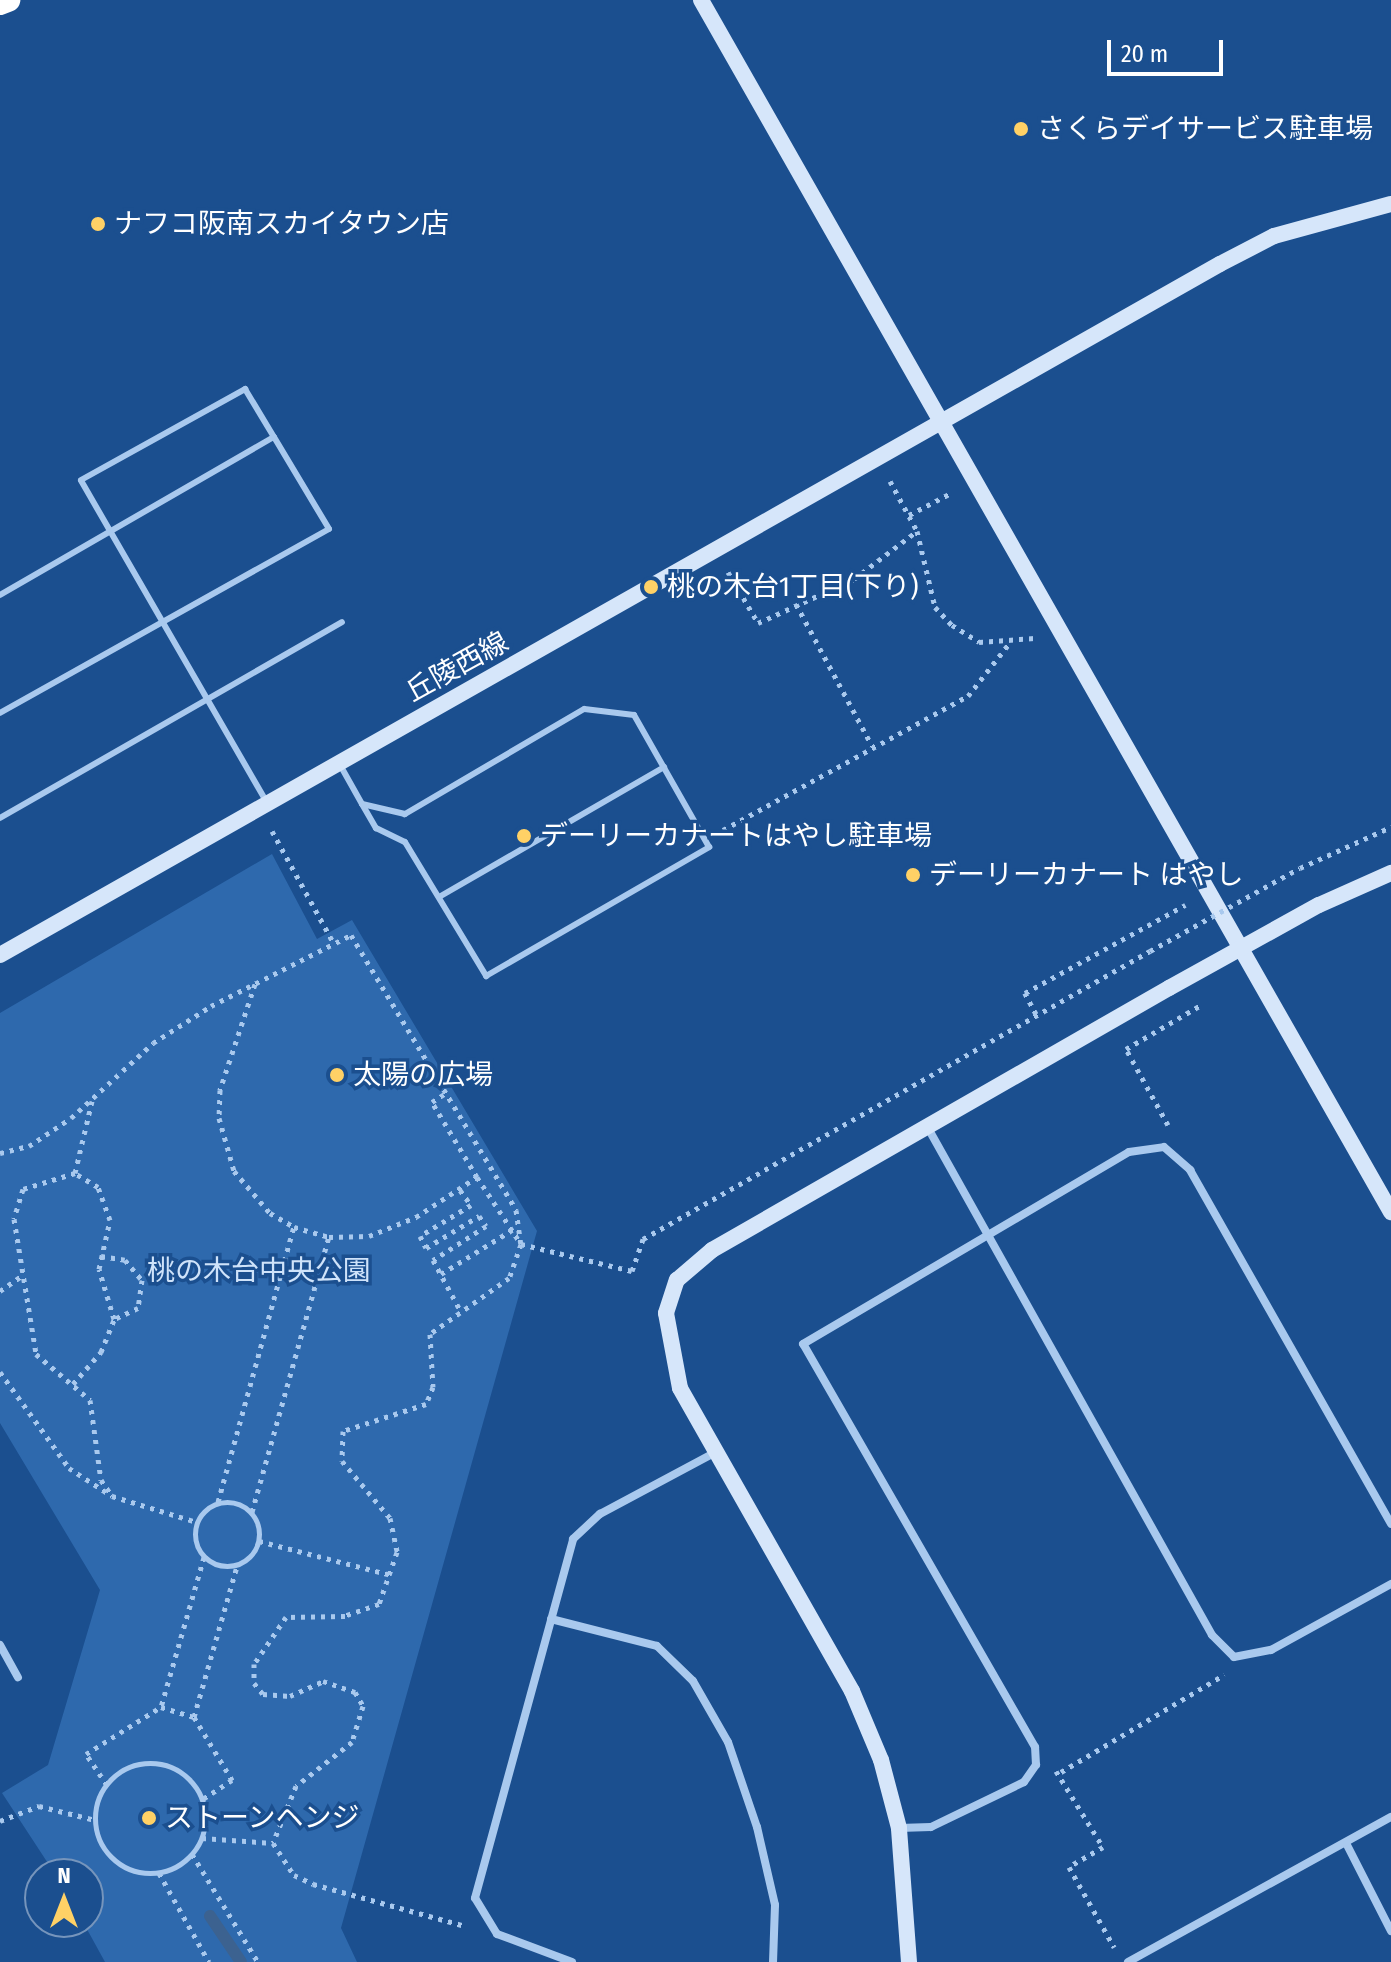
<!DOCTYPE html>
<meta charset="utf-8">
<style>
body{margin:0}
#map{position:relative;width:1391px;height:1962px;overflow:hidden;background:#1b4f8f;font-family:"Fira Sans Condensed","Noto Sans JP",sans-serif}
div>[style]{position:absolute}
.green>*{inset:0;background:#2e69ad}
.stream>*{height:12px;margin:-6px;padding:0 6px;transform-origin:6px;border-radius:6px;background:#3c6290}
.path>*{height:5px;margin-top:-2.5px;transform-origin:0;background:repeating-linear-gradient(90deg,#a9c9ee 0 4px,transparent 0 10px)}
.path>.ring{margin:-2.5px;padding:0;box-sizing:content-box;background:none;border:5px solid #a9c9ee;border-radius:50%}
.lane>*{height:6px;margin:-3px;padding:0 3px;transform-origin:3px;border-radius:3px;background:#a9c9ee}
.street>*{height:8px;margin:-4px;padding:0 4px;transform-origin:4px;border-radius:4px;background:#a9c9ee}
.secondary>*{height:16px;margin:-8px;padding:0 8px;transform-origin:8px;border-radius:8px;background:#d6e6fa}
.highway>*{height:24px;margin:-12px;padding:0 12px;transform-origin:12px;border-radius:12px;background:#fff}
.path-bridge>*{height:5px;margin-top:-2.5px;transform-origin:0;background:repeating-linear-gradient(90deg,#a9c9ee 0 4px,transparent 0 10px)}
.secondary-bridge>*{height:16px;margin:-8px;padding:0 8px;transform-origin:8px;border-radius:8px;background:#d6e6fa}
.dots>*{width:22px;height:22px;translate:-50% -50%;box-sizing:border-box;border:4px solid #1b4f8f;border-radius:50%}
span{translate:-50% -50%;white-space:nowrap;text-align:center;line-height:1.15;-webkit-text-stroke:7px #1b4f8f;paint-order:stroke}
.poi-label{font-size:28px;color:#fff}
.left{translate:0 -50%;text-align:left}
.street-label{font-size:28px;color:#fff}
.park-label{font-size:28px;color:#cfe3fa}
.north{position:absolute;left:24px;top:1858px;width:80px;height:80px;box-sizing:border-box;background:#1b4f8f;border:2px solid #7695bc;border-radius:50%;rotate:0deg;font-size:22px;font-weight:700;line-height:32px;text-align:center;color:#fff}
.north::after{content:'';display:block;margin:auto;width:28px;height:36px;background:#ffd166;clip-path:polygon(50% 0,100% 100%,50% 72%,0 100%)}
.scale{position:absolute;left:1107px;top:40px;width:116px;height:36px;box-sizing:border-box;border:4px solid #fff;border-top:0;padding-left:10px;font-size:24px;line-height:28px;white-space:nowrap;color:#fff;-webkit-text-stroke:6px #1b4f8f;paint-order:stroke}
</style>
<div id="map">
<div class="green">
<div style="clip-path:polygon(272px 854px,317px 939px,352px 920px,537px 1231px,341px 1928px,357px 1962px,105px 1962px,83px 1922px,88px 1874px,55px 1874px,2px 1793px,48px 1765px,100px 1590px,0 1423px,0 1013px)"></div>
</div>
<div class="stream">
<div style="left:210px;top:1916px;width:55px;rotate:56deg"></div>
</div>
<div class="path">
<div style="left:890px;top:481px;width:57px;rotate:61.6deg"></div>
<div style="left:917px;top:531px;width:78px;rotate:76.7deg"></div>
<div style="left:935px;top:607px;width:25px;rotate:47deg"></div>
<div style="left:952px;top:625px;width:32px;rotate:32deg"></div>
<div style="left:979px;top:642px;width:56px;rotate:-4.1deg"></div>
<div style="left:909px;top:515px;width:47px;rotate:-27.6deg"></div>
<div style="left:728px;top:572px;width:59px;rotate:59.5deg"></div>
<div style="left:758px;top:623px;width:106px;rotate:-24.6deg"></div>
<div style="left:854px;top:579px;width:79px;rotate:-37.3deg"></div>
<div style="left:796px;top:604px;width:161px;rotate:61.8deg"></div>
<div style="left:723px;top:830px;width:279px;rotate:-28.7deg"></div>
<div style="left:968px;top:696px;width:65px;rotate:-51.9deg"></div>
<div style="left:272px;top:831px;width:127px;rotate:61.2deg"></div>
<div style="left:1300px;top:868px;width:100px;rotate:-24.3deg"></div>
<div style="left:255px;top:984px;width:112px;rotate:108.3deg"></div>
<div style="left:220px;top:1090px;width:28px;rotate:92deg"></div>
<div style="left:219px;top:1118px;width:55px;rotate:74.2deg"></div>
<div style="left:234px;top:1171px;width:55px;rotate:49.4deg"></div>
<div style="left:270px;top:1213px;width:28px;rotate:30deg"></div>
<div style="left:294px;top:1227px;width:36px;rotate:16deg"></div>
<div style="left:329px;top:1237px;width:40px;rotate:-1.4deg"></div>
<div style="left:369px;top:1236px;width:51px;rotate:-22deg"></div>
<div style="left:416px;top:1217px;width:73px;rotate:-33.3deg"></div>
<div style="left:477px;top:1177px;width:87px;rotate:-121deg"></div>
<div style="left:432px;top:1102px;width:17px;rotate:-33deg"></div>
<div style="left:1036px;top:1014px;width:24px;rotate:-118deg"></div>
<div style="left:1025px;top:993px;width:183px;rotate:-28.8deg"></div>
<div style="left:1168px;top:1125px;width:87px;rotate:-118.9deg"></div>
<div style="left:1126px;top:1049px;width:87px;rotate:-30.4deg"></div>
<div style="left:0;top:1153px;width:30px;rotate:-14deg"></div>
<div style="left:29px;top:1146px;width:50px;rotate:-33.7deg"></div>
<div style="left:71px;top:1118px;width:111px;rotate:-42.4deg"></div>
<div style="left:153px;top:1043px;width:69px;rotate:-32.5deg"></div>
<div style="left:211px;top:1006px;width:157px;rotate:-26.9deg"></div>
<div style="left:351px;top:935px;width:321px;rotate:59deg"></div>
<div style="left:516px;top:1210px;width:34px;rotate:82deg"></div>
<div style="left:521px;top:1244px;width:36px;rotate:109deg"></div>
<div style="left:509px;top:1278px;width:97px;rotate:144.7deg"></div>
<div style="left:430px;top:1334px;width:53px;rotate:86.8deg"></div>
<div style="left:433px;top:1387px;width:18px;rotate:112deg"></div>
<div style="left:426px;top:1404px;width:87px;rotate:162deg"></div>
<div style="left:343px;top:1431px;width:30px;rotate:92deg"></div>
<div style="left:342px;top:1461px;width:75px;rotate:49.9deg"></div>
<div style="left:390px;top:1518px;width:35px;rotate:78deg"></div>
<div style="left:397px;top:1552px;width:55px;rotate:109.1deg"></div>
<div style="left:379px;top:1604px;width:36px;rotate:161deg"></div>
<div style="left:345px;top:1616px;width:59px;rotate:179deg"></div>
<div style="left:286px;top:1617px;width:57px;rotate:124.2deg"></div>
<div style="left:254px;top:1664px;width:19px;rotate:90deg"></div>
<div style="left:254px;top:1683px;width:14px;rotate:51deg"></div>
<div style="left:263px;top:1694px;width:27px;rotate:4deg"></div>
<div style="left:290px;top:1696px;width:36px;rotate:-24deg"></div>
<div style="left:323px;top:1681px;width:34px;rotate:19deg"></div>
<div style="left:355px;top:1692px;width:16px;rotate:60deg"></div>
<div style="left:363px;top:1706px;width:38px;rotate:107deg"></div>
<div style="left:352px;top:1742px;width:71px;rotate:141.8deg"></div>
<div style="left:296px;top:1786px;width:61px;rotate:112deg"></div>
<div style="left:75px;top:1173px;width:74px;rotate:-76.7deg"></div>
<div style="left:477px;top:1177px;width:80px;rotate:56.7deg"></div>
<div style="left:521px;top:1244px;width:114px;rotate:13.7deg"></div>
<div style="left:632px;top:1271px;width:34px;rotate:-71deg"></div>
<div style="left:643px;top:1239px;width:583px;rotate:-29.6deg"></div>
<div style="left:460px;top:1190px;width:19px;rotate:54deg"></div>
<div style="left:471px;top:1205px;width:60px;rotate:148.7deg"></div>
<div style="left:420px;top:1236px;width:13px;rotate:63deg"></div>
<div style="left:426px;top:1248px;width:62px;rotate:-31.1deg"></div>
<div style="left:479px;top:1216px;width:12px;rotate:55deg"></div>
<div style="left:486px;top:1226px;width:63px;rotate:147.3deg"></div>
<div style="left:433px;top:1260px;width:57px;rotate:61.6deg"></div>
<div style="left:101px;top:1256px;width:24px;rotate:9deg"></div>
<div style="left:125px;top:1260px;width:26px;rotate:50deg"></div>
<div style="left:142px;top:1280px;width:28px;rotate:98deg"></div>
<div style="left:138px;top:1308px;width:26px;rotate:155deg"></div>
<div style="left:441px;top:1274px;width:84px;rotate:-31.8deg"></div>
<div style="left:0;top:1291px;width:29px;rotate:-35deg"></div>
<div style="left:0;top:1372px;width:118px;rotate:54.3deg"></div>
<div style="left:69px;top:1468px;width:51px;rotate:33.1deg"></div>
<div style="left:112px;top:1496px;width:89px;rotate:17deg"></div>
<div style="left:73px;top:1384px;width:43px;rotate:-48.8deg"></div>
<div style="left:101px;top:1352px;width:35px;rotate:-68deg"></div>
<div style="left:114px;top:1319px;width:52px;rotate:-106.7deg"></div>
<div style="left:99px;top:1269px;width:50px;rotate:-77.3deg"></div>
<div style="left:110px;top:1220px;width:35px;rotate:-110deg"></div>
<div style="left:98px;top:1187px;width:27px;rotate:-149deg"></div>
<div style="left:75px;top:1173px;width:54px;rotate:162.9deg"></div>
<div style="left:23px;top:1189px;width:31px;rotate:107deg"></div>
<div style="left:14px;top:1219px;width:137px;rotate:80.7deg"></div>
<div style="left:36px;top:1354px;width:71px;rotate:40.4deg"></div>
<div style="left:90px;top:1400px;width:81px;rotate:82.2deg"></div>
<div style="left:101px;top:1480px;width:19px;rotate:55deg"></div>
<div class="ring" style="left:195px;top:1502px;width:59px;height:59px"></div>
<div style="left:218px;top:1502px;width:285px;rotate:-74.6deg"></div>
<div style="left:252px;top:1512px;width:286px;rotate:-74.4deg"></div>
<div style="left:259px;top:1541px;width:136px;rotate:14.4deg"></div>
<div style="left:204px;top:1557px;width:156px;rotate:106deg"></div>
<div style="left:161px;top:1707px;width:34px;rotate:17deg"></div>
<div style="left:194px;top:1717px;width:157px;rotate:-74.1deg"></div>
<div style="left:194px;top:1717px;width:74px;rotate:58.9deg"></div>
<div style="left:232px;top:1780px;width:35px;rotate:147deg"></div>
<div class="ring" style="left:95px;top:1763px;width:105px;height:105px"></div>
<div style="left:1056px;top:1771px;width:89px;rotate:58.3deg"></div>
<div style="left:1103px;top:1847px;width:39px;rotate:150deg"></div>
<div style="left:1069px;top:1867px;width:92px;rotate:60.6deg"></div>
<div style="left:1061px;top:1772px;width:190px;rotate:-30.8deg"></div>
<div style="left:107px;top:1785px;width:37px;rotate:-124deg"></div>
<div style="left:86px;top:1754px;width:89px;rotate:-32.1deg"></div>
<div style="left:0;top:1821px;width:42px;rotate:-21deg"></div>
<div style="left:39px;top:1806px;width:58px;rotate:14deg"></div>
<div style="left:202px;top:1838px;width:71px;rotate:4deg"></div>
<div style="left:273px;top:1843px;width:38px;rotate:57deg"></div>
<div style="left:294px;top:1875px;width:21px;rotate:25deg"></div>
<div style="left:313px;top:1884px;width:159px;rotate:15.4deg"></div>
<div style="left:192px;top:1854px;width:127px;rotate:58.6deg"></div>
<div style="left:159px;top:1873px;width:102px;rotate:60.7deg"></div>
</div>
<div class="lane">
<div style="left:0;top:595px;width:316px;rotate:-30deg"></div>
<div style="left:274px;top:437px;width:107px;rotate:59.1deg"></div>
<div style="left:329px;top:529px;width:377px;rotate:150.8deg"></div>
<div style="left:339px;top:763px;width:47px;rotate:60.7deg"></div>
<div style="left:362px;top:804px;width:28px;rotate:60deg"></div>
<div style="left:376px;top:828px;width:32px;rotate:26deg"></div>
<div style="left:405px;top:842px;width:157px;rotate:58.8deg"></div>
<div style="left:486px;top:976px;width:258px;rotate:-30deg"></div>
<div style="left:709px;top:847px;width:152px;rotate:-119.6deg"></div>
<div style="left:634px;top:715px;width:50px;rotate:-173.2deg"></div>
<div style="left:584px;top:709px;width:208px;rotate:149.6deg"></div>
<div style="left:405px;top:814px;width:44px;rotate:-166.9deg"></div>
<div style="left:266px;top:801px;width:370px;rotate:-120deg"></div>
<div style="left:81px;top:480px;width:188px;rotate:-29deg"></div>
<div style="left:245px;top:389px;width:56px;rotate:58.9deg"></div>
<div style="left:0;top:818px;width:394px;rotate:-29.8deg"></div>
<div style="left:439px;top:897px;width:260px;rotate:-30deg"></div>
</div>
<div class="street">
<div style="left:928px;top:1128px;width:581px;rotate:60.74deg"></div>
<div style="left:1212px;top:1635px;width:31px;rotate:45deg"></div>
<div style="left:1234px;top:1657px;width:38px;rotate:-11deg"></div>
<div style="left:1271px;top:1650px;width:137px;rotate:-28.8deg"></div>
<div style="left:551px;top:1619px;width:109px;rotate:14.3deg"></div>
<div style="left:657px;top:1646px;width:50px;rotate:44.2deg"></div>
<div style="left:693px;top:1681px;width:70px;rotate:60.2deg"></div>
<div style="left:728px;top:1742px;width:90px;rotate:71.2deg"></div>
<div style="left:757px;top:1827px;width:80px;rotate:77deg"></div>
<div style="left:775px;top:1905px;width:57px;rotate:92deg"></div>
<div style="left:0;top:1645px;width:37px;rotate:61deg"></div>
<div style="left:899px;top:1828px;width:32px;rotate:-2deg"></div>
<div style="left:931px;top:1827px;width:103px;rotate:-25.8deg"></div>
<div style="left:1024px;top:1782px;width:21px;rotate:-55deg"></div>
<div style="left:1036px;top:1765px;width:18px;rotate:-93deg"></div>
<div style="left:1035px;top:1747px;width:465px;rotate:-119.9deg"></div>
<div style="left:803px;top:1344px;width:378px;rotate:-30.5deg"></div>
<div style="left:1129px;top:1152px;width:35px;rotate:-8deg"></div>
<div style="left:1164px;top:1147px;width:35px;rotate:41deg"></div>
<div style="left:1190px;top:1170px;width:407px;rotate:60.4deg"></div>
<div style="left:1346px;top:1843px;width:99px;rotate:62.9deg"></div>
<div style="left:572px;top:1962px;width:80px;rotate:-159.5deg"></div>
<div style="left:497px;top:1934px;width:42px;rotate:-121.4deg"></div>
<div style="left:475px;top:1898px;width:372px;rotate:-74.7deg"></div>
<div style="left:573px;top:1539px;width:37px;rotate:-43deg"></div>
<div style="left:600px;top:1514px;width:132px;rotate:-28.1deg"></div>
<div style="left:1128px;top:1962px;width:300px;rotate:-28.9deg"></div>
</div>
<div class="secondary">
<div style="left:701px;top:0;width:1395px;rotate:60.35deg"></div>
<div style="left:1319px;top:905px;width:79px;rotate:-24deg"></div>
<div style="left:0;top:955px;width:1402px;rotate:-29.53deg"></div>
<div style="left:1220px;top:264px;width:61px;rotate:-27.4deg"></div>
<div style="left:1274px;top:236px;width:121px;rotate:-15.3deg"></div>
<div style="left:909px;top:1962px;width:134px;rotate:-94.3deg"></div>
<div style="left:899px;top:1828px;width:70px;rotate:-104.8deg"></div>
<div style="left:881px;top:1760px;width:75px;rotate:-112.8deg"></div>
<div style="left:852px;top:1691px;width:348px;rotate:-119.6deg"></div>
<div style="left:680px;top:1388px;width:76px;rotate:-100.6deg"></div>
<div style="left:666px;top:1313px;width:35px;rotate:-72deg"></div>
<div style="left:677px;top:1280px;width:46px;rotate:-40.6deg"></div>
<div style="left:712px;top:1250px;width:527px;rotate:-29.83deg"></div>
</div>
<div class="highway">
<div style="left:0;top:3px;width:9px;rotate:-21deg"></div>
</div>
<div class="path-bridge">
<div style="left:1150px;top:951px;width:171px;rotate:-29deg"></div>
</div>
<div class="secondary-bridge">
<div style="left:1169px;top:988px;width:171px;rotate:-29deg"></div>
</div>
<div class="dots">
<div style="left:1021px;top:129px;background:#ffd166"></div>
<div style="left:98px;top:224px;background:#ffd166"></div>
<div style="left:651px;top:587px;background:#ffd166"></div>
<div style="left:524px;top:836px;background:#ffd166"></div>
<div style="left:913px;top:875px;background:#ffd166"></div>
<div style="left:337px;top:1075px;background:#ffd166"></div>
<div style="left:149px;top:1818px;background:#ffd166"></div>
</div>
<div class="poi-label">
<span class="left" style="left:1037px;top:129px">さくらデイサービス駐車場</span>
<span class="left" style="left:114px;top:224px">ナフコ阪南スカイタウン店</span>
<span class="left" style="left:667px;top:587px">桃の木台1丁目(下り)</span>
<span class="left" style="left:540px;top:836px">デーリーカナートはやし駐車場</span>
<span class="left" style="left:929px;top:875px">デーリーカナート はやし</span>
<span class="left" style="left:353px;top:1075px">太陽の広場</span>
<span class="left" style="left:165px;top:1818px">ストーンヘンジ</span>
</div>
<div class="street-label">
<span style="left:457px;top:667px;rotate:-29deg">丘陵西線</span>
</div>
<div class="park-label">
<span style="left:259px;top:1271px">桃の木台中央公園</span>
</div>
<div class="north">N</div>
<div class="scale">20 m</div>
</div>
